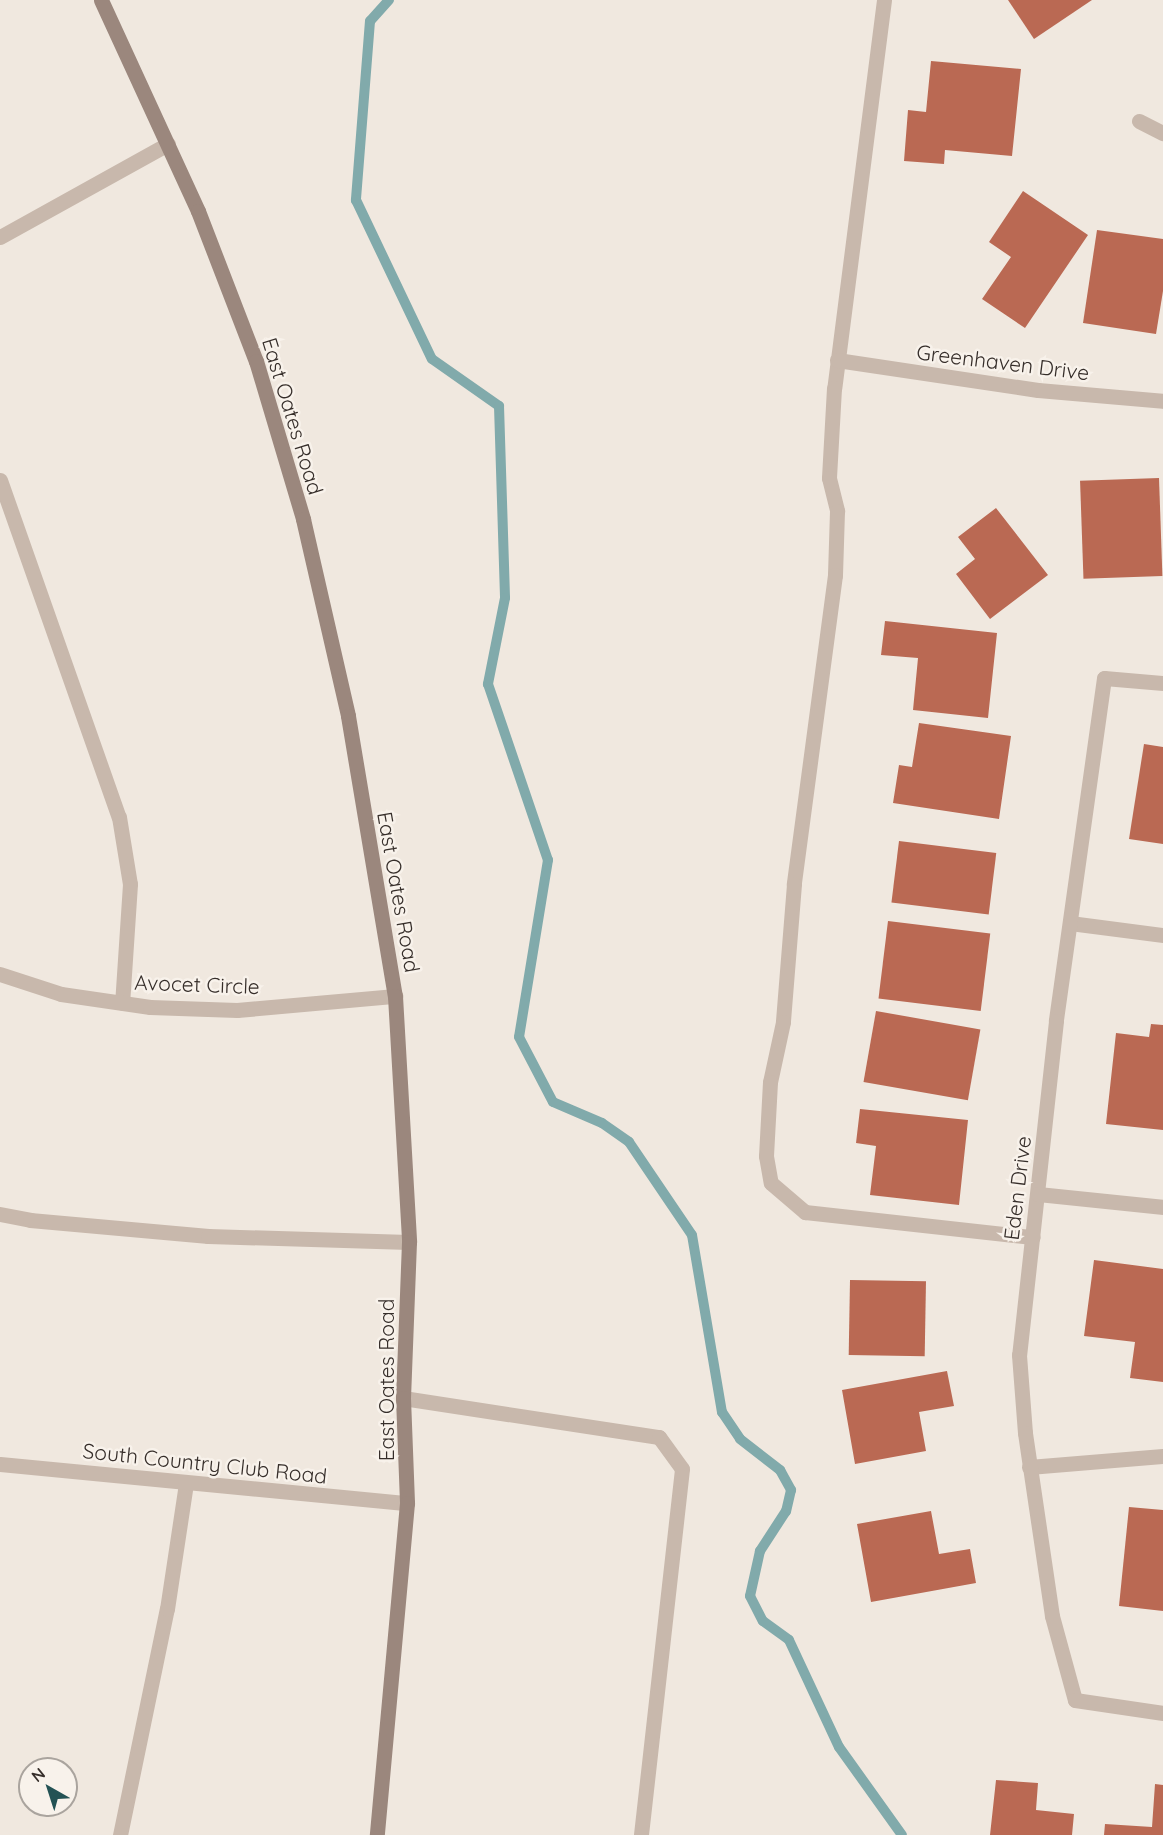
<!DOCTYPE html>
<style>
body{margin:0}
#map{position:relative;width:1163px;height:1835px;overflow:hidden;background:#f0e8df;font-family:Quicksand,sans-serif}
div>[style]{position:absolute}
.stream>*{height:10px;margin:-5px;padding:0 5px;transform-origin:5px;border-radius:5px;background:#81aaab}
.building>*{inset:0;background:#ba6953;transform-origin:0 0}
.lane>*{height:15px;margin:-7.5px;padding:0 7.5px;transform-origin:7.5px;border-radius:7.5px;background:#c8b8ac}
.street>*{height:15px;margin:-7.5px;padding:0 7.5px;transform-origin:7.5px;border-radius:7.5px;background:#c8b8ac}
.secondary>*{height:15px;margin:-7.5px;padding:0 7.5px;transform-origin:7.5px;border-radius:7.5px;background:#9b877d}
span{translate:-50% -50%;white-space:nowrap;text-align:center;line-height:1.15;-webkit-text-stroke:5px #f8f2eb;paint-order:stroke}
.street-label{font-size:21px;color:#362e2a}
.north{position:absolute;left:18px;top:1757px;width:60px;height:60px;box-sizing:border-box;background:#f8f2eb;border:2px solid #aaa49e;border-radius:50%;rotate:321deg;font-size:16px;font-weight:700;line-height:24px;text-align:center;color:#362e2a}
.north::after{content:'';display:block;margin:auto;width:21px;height:27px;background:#235254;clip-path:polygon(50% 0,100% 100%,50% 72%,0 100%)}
</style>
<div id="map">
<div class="stream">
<div style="left:389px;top:0;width:28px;rotate:132deg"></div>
<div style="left:370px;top:21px;width:180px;rotate:94.5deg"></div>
<div style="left:356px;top:200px;width:176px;rotate:64.5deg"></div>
<div style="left:432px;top:359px;width:82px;rotate:35deg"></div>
<div style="left:499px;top:406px;width:192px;rotate:88.2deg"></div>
<div style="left:505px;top:598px;width:88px;rotate:101.2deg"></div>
<div style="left:488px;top:684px;width:186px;rotate:71.2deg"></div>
<div style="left:548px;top:860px;width:179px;rotate:99.3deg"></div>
<div style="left:519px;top:1037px;width:73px;rotate:62.4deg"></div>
<div style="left:553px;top:1102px;width:53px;rotate:23.2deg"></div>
<div style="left:602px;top:1123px;width:33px;rotate:35deg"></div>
<div style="left:629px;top:1142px;width:112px;rotate:55.9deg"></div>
<div style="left:692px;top:1235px;width:180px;rotate:80.4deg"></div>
<div style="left:722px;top:1412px;width:32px;rotate:56deg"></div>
<div style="left:740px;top:1439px;width:51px;rotate:37.8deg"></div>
<div style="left:780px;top:1470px;width:23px;rotate:61deg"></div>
<div style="left:791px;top:1490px;width:22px;rotate:103deg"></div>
<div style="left:786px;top:1511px;width:48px;rotate:123deg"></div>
<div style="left:760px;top:1551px;width:46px;rotate:102.5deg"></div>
<div style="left:750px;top:1596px;width:28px;rotate:63deg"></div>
<div style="left:763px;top:1621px;width:32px;rotate:36deg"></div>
<div style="left:789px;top:1640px;width:118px;rotate:65deg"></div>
<div style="left:839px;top:1747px;width:108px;rotate:54.4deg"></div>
</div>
<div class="building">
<div style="clip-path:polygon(1008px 0,1092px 0,1034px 39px)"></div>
<div style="clip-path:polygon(931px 61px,1021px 69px,1012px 156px,945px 150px,944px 164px,904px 161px,908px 110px,926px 112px)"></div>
<div style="clip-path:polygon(1023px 191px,1088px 235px,1025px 328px,982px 299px,1011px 257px,989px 242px)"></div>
<div style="clip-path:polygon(1097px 230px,1163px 239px,1163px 291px,1156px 334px,1083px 323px)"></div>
<div style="left:1159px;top:478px;width:98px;height:79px;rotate:88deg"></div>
<div style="clip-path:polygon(996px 508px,1048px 575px,990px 619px,956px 574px,975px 559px,958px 537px)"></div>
<div style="clip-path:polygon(885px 621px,997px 633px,988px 718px,913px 710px,918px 658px,881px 655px)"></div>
<div style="clip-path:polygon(919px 723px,1011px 736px,999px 819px,893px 803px,899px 765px,912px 767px)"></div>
<div style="clip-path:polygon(1144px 744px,1163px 747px,1163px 844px,1129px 839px)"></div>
<div style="left:899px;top:841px;width:98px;height:62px;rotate:7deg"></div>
<div style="left:888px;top:921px;width:103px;height:78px;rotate:7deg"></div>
<div style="left:876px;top:1011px;width:106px;height:72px;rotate:10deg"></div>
<div style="clip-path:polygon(1151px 1024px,1163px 1025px,1163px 1130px,1106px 1124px,1116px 1033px,1149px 1037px)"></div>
<div style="clip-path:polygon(860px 1109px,968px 1120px,959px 1205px,870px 1195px,876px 1146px,856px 1143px)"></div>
<div style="clip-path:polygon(1094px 1260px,1163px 1269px,1163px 1382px,1130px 1378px,1135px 1342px,1084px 1336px)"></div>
<div style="left:850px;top:1280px;width:76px;height:75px;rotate:1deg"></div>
<div style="clip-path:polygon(947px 1371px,954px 1406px,919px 1412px,926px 1451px,855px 1464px,842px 1390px)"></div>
<div style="clip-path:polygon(1129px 1507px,1163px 1510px,1163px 1611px,1119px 1606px)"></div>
<div style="clip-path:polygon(931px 1511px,939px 1554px,970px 1549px,976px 1583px,871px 1602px,857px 1524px)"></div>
<div style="clip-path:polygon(996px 1780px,1038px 1783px,1036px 1810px,1074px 1814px,1072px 1835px,990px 1835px)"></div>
<div style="clip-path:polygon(1155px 1784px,1163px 1785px,1163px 1835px,1104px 1835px,1105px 1824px,1152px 1827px)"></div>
</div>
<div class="lane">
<div style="left:884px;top:0;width:391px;rotate:97.3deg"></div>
<div style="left:834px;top:388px;width:90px;rotate:93.2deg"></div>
<div style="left:829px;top:478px;width:34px;rotate:76deg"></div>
<div style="left:837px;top:511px;width:64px;rotate:91.8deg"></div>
<div style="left:835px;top:575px;width:312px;rotate:97.6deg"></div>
<div style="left:794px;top:884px;width:138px;rotate:94.6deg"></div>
<div style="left:783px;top:1022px;width:61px;rotate:102.2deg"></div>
<div style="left:770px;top:1082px;width:74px;rotate:93.1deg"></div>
<div style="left:766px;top:1156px;width:27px;rotate:80deg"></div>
<div style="left:771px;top:1183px;width:45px;rotate:40.5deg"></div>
<div style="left:805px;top:1212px;width:229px;rotate:6.3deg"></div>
<div style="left:0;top:237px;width:192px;rotate:-29deg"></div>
<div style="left:837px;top:360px;width:203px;rotate:8.5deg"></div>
<div style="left:1038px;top:390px;width:125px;rotate:5deg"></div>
<div style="left:0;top:480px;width:357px;rotate:70.6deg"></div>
<div style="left:119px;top:817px;width:68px;rotate:80.7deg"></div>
<div style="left:130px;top:884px;width:119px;rotate:93.8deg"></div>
<div style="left:1070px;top:923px;width:94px;rotate:7.4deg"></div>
<div style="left:0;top:1214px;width:31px;rotate:11deg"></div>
<div style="left:30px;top:1220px;width:179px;rotate:5.1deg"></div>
<div style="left:208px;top:1236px;width:201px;rotate:1.7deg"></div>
<div style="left:403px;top:1398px;width:259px;rotate:8.7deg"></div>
<div style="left:659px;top:1437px;width:39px;rotate:54deg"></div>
<div style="left:682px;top:1469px;width:368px;rotate:96.4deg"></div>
<div style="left:1029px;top:1467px;width:134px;rotate:-4.7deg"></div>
<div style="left:120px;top:1835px;width:231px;rotate:-78.3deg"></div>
<div style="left:167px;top:1609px;width:126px;rotate:-81.4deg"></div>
</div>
<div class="street">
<div style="left:1139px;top:121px;width:27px;rotate:27deg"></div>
<div style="left:1163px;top:683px;width:59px;rotate:-175.2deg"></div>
<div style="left:1104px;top:678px;width:346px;rotate:98deg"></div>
<div style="left:1056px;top:1021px;width:336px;rotate:96.3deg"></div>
<div style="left:1019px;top:1355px;width:78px;rotate:85.6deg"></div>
<div style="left:1025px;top:1433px;width:185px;rotate:81.6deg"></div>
<div style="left:1052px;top:1616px;width:87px;rotate:74.7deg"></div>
<div style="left:1075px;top:1700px;width:89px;rotate:8.4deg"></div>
<div style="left:0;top:974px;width:64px;rotate:18.2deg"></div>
<div style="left:61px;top:994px;width:90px;rotate:8.3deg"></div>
<div style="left:150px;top:1007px;width:87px;rotate:2deg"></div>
<div style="left:237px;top:1010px;width:159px;rotate:-5.1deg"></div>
<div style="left:1038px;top:1194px;width:126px;rotate:5.9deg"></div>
<div style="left:0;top:1464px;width:409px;rotate:5.5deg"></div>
</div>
<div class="secondary">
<div style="left:101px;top:0;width:232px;rotate:65.3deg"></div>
<div style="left:198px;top:211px;width:161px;rotate:68.9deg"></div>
<div style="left:256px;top:361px;width:165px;rotate:73.4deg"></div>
<div style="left:303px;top:519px;width:202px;rotate:77.1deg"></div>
<div style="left:348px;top:716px;width:284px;rotate:80.5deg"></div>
<div style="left:395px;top:996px;width:246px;rotate:86.7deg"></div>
<div style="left:409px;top:1242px;width:156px;rotate:92.2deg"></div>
<div style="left:403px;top:1398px;width:105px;rotate:87.8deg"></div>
<div style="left:407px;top:1503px;width:333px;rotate:95.2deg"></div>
</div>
<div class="street-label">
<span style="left:1003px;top:362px;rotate:7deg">Greenhaven Drive</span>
<span style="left:293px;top:416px;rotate:73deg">East Oates Road</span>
<span style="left:399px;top:892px;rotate:80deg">East Oates Road</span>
<span style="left:197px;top:984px;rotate:2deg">Avocet Circle</span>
<span style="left:1017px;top:1188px;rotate:-83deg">Eden Drive</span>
<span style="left:386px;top:1380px;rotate:-90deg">East Oates Road</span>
<span style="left:205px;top:1463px;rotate:6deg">South Country Club Road</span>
</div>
<div class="north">N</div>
</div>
